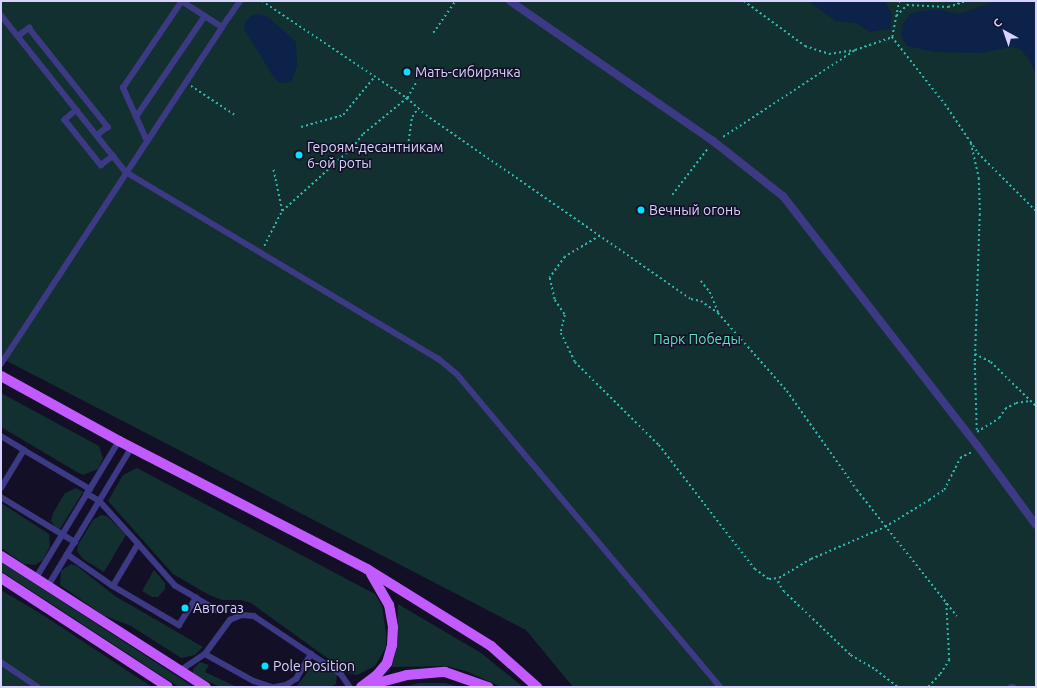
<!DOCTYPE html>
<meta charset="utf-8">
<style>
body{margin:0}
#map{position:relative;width:1037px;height:688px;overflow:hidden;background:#130f26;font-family:Ubuntu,sans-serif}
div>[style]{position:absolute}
.green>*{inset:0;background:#12302f}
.water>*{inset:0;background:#0c2248}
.path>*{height:1.5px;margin-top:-0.75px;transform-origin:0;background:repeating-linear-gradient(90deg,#2fb8b0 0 2px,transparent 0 5px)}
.service>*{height:5.5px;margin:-2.75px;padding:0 2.75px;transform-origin:2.75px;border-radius:2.75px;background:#3d3a85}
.pedestrian>*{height:8px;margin:-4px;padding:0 4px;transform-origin:4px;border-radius:4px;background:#3d3a85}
.primary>*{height:10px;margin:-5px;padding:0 5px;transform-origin:5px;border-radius:5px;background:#c25bff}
.dots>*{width:11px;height:11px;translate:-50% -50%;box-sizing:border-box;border:2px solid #130f26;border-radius:50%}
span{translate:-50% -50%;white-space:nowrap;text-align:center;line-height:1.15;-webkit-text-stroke:3px #130f26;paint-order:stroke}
.poi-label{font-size:14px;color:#d9d4ff}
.left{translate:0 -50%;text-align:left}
.park-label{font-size:14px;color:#5fe0c0}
.frame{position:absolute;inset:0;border:2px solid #d9d4ff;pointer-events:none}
.north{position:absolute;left:985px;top:12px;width:40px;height:40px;-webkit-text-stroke:3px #130f26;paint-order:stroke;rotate:320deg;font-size:11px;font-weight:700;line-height:16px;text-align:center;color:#d9d4ff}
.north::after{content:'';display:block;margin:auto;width:14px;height:18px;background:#d9d4ff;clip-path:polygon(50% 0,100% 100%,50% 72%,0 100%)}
</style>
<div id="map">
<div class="green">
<div style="clip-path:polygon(1px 1px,1036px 1px,1036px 687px,573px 687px,526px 630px,1px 358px)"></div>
<div style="clip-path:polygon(1px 393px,99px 446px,103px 458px,98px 469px,83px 475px,77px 472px,1px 427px)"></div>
<div style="clip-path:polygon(137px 468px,375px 594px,382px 606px,386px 633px,386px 647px,375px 666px,357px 675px,348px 673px,251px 603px,241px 600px,222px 600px,209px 595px,173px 574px,108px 501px,123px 475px)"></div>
<div style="clip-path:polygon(76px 488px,83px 492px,60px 529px,56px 528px,51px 521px,53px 513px,65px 493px)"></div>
<div style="clip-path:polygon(1px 503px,49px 534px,50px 546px,43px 560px,35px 565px,24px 564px,1px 548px)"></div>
<div style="clip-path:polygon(101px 515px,107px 516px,126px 535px,104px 572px,83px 559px,77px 551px,78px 545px,93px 520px)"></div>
<div style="clip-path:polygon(1px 562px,183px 680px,193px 687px,179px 687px,1px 571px)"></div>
<div style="clip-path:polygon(71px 564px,77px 566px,115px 596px,203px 647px,195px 655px,181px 658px,131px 626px,103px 615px,60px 585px,61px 571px)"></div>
<div style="clip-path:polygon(154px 570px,165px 583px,165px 589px,158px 597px,152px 597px,142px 591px)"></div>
<div style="clip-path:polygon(1px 590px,43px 615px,152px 687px,1px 687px)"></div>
<div style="clip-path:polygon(398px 604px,481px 653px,523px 687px,501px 687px,466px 671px,446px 666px,392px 667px,397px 646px)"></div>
<div style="clip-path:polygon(200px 662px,209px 665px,205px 672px,237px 687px,220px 687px,197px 676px,193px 673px,193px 669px)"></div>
<div style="clip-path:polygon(314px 663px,337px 675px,336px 684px,330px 687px,296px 687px)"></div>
<div style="clip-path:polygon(419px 683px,445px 683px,460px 687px,404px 687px)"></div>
</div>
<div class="water">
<div style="clip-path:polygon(808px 1px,885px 1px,892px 14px,890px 29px,870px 32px,856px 23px,836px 21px)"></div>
<div style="clip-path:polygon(995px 1px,1036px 1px,1036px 83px,1036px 74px,1028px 58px,1020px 49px,1011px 47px,981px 53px,935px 52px,907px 46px,901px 36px,902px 26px,910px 14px,920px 11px,941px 10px,960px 14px)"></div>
<div style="clip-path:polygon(259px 14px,268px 17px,296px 42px,297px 66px,291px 82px,279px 83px,273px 76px,244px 29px,245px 22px,251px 16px)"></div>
</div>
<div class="path">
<div style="left:262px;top:1px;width:174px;rotate:33.8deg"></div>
<div style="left:407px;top:98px;width:17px;rotate:-59deg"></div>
<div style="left:744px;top:1px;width:76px;rotate:36.4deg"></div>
<div style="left:805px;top:46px;width:25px;rotate:18deg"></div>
<div style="left:829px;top:54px;width:26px;rotate:-9deg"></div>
<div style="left:855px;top:50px;width:39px;rotate:-19deg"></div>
<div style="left:892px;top:37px;width:37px;rotate:-79deg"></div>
<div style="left:896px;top:16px;width:16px;rotate:-45deg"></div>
<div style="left:907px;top:5px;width:41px;rotate:2.8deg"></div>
<div style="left:948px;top:7px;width:20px;rotate:-18deg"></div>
<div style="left:433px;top:33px;width:39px;rotate:-55deg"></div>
<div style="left:892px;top:37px;width:85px;rotate:51.7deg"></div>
<div style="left:945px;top:104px;width:59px;rotate:56deg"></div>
<div style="left:978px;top:153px;width:82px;rotate:45deg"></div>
<div style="left:191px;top:86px;width:53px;rotate:33.4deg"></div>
<div style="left:301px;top:127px;width:44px;rotate:-15.9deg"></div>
<div style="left:343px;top:115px;width:50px;rotate:-50.6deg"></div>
<div style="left:723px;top:137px;width:158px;rotate:-33.4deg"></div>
<div style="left:971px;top:143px;width:36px;rotate:77deg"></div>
<div style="left:979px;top:178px;width:36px;rotate:88deg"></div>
<div style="left:980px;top:214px;width:149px;rotate:91.9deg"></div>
<div style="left:975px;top:363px;width:67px;rotate:88.3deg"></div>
<div style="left:407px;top:151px;width:34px;rotate:-82deg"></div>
<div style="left:412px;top:117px;width:11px;rotate:-56deg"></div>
<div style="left:672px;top:195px;width:59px;rotate:-52.5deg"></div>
<div style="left:282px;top:211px;width:94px;rotate:-42deg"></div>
<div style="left:352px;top:148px;width:18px;rotate:-52deg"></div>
<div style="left:363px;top:134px;width:57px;rotate:-39.3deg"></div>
<div style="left:407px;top:98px;width:25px;rotate:42deg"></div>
<div style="left:426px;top:115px;width:323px;rotate:34.8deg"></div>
<div style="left:691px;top:299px;width:10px;rotate:11deg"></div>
<div style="left:701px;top:301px;width:21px;rotate:35deg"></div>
<div style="left:718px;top:313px;width:104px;rotate:48.5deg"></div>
<div style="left:787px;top:391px;width:121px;rotate:54.7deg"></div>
<div style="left:857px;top:490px;width:161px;rotate:51.6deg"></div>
<div style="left:600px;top:236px;width:41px;rotate:149deg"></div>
<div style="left:565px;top:257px;width:26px;rotate:126deg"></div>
<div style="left:550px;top:278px;width:23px;rotate:77deg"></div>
<div style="left:555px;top:300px;width:18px;rotate:56deg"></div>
<div style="left:565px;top:315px;width:18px;rotate:103deg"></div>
<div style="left:561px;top:333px;width:32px;rotate:64deg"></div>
<div style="left:575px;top:362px;width:118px;rotate:44.7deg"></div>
<div style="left:659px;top:445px;width:157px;rotate:52.3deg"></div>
<div style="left:755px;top:569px;width:17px;rotate:36deg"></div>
<div style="left:769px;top:579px;width:10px;rotate:-6deg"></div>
<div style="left:264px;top:246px;width:39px;rotate:-63deg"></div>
<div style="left:282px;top:211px;width:43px;rotate:-102.1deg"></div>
<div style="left:701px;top:281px;width:14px;rotate:51deg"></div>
<div style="left:710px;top:292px;width:22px;rotate:68deg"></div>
<div style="left:975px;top:354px;width:18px;rotate:27deg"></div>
<div style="left:991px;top:362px;width:63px;rotate:44.4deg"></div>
<div style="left:977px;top:432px;width:26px;rotate:-32deg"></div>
<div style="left:999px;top:418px;width:11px;rotate:-56deg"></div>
<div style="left:1005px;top:409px;width:13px;rotate:-29deg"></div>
<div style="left:1016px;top:403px;width:14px;rotate:-8deg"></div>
<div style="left:897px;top:687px;width:29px;rotate:-142deg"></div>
<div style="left:874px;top:669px;width:28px;rotate:-150deg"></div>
<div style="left:850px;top:655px;width:91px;rotate:-136.3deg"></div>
<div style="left:784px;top:592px;width:11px;rotate:-124deg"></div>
<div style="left:778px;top:583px;width:5px;rotate:-79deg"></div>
<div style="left:779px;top:578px;width:37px;rotate:-31deg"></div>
<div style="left:811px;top:559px;width:81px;rotate:-23.4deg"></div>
<div style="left:885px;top:527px;width:52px;rotate:-31.5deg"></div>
<div style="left:929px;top:500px;width:18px;rotate:-34deg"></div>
<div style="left:944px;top:490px;width:36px;rotate:-63deg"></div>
<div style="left:960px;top:458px;width:13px;rotate:-27deg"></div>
<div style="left:928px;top:687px;width:18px;rotate:-47deg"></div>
<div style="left:940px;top:674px;width:17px;rotate:-57deg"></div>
<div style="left:949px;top:660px;width:57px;rotate:-93deg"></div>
</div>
<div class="service">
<div style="left:182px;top:1px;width:48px;rotate:33deg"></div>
<div style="left:222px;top:27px;width:32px;rotate:-55deg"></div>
<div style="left:1px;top:15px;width:201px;rotate:51.5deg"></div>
<div style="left:126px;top:172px;width:365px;rotate:30.9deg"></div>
<div style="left:439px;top:359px;width:23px;rotate:40deg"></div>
<div style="left:457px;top:374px;width:409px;rotate:49.9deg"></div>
<div style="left:18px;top:36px;width:14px;rotate:-36deg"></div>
<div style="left:29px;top:28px;width:127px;rotate:51.4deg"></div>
<div style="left:108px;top:127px;width:14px;rotate:141deg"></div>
<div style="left:77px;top:110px;width:16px;rotate:140deg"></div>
<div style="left:65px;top:120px;width:58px;rotate:51.3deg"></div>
<div style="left:101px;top:165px;width:15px;rotate:-37deg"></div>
<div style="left:136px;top:117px;width:122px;rotate:-55.7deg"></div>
<div style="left:146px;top:139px;width:56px;rotate:-114.3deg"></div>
<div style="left:123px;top:88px;width:105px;rotate:-55.9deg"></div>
<div style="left:1px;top:364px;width:403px;rotate:-56.7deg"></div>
<div style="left:1px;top:436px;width:27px;rotate:31deg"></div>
<div style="left:1px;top:488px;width:44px;rotate:-58.8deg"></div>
<div style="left:24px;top:450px;width:77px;rotate:30.6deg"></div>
<div style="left:1px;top:497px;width:87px;rotate:31.3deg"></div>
<div style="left:67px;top:554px;width:56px;rotate:34.8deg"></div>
<div style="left:113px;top:586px;width:49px;rotate:-59.2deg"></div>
<div style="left:138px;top:544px;width:58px;rotate:-132.2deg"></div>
<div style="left:99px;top:501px;width:14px;rotate:-150deg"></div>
<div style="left:36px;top:578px;width:160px;rotate:-58.8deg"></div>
<div style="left:48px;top:586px;width:162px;rotate:-58.9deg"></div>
<div style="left:113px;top:586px;width:77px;rotate:30.6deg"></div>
<div style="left:179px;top:625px;width:32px;rotate:-58deg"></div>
<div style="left:196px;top:598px;width:24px;rotate:-150deg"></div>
<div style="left:175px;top:586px;width:56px;rotate:-131.4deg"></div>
<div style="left:196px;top:598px;width:24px;rotate:30deg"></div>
<div style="left:205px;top:654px;width:56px;rotate:28.9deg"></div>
<div style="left:254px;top:681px;width:20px;rotate:18deg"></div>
<div style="left:1px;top:662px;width:45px;rotate:34deg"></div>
<div style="left:181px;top:670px;width:29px;rotate:-34deg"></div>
<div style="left:205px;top:654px;width:42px;rotate:-53.7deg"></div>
<div style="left:230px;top:620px;width:12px;rotate:-24deg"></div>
<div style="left:241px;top:615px;width:13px;rotate:4deg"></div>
<div style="left:254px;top:616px;width:105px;rotate:33.7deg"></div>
<div style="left:341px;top:674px;width:16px;rotate:55deg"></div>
<div style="left:275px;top:687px;width:11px;rotate:-10deg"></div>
<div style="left:286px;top:685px;width:12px;rotate:-31deg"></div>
<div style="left:296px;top:679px;width:29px;rotate:-59deg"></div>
<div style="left:1011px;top:687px;width:2px"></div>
</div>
<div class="pedestrian">
<div style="left:510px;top:1px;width:247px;rotate:34.6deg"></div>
<div style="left:713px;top:141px;width:89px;rotate:38.2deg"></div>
<div style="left:783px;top:196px;width:316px;rotate:52.1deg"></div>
<div style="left:977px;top:445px;width:99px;rotate:53.6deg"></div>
</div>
<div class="primary">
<div style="left:1px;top:376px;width:135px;rotate:28.8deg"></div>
<div style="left:119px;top:441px;width:279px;rotate:27.3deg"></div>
<div style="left:367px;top:569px;width:146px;rotate:31.8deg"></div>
<div style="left:491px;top:646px;width:62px;rotate:41.7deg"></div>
<div style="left:1px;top:556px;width:243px;rotate:32.6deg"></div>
<div style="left:1px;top:578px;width:199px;rotate:33.1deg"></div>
<div style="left:366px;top:686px;width:42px;rotate:-15deg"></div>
<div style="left:407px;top:675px;width:38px;rotate:-5deg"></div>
<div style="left:445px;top:672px;width:46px;rotate:19.2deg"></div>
<div style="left:361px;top:687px;width:20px;rotate:-37deg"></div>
<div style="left:377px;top:675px;width:16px;rotate:-50deg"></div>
<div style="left:387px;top:663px;width:19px;rotate:-74deg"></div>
<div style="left:392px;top:645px;width:18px;rotate:-87deg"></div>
<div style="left:393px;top:627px;width:22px;rotate:-100deg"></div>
<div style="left:389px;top:605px;width:36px;rotate:-120deg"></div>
</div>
<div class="dots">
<div style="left:407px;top:72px;background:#00e5ff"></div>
<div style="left:299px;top:155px;background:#00e5ff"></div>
<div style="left:641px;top:210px;background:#00e5ff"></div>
<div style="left:185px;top:608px;background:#00e5ff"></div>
<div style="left:265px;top:666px;background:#00e5ff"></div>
</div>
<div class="poi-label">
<span class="left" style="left:415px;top:72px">Мать-сибирячка</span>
<span class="left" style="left:307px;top:155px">Героям-десантникам<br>6-ой роты</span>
<span class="left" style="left:649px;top:210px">Вечный огонь</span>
<span class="left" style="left:193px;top:608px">Автогаз</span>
<span class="left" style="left:273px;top:666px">Pole Position</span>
</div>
<div class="park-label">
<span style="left:697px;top:339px">Парк Победы</span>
</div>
<div class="frame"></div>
<div class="north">С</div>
</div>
